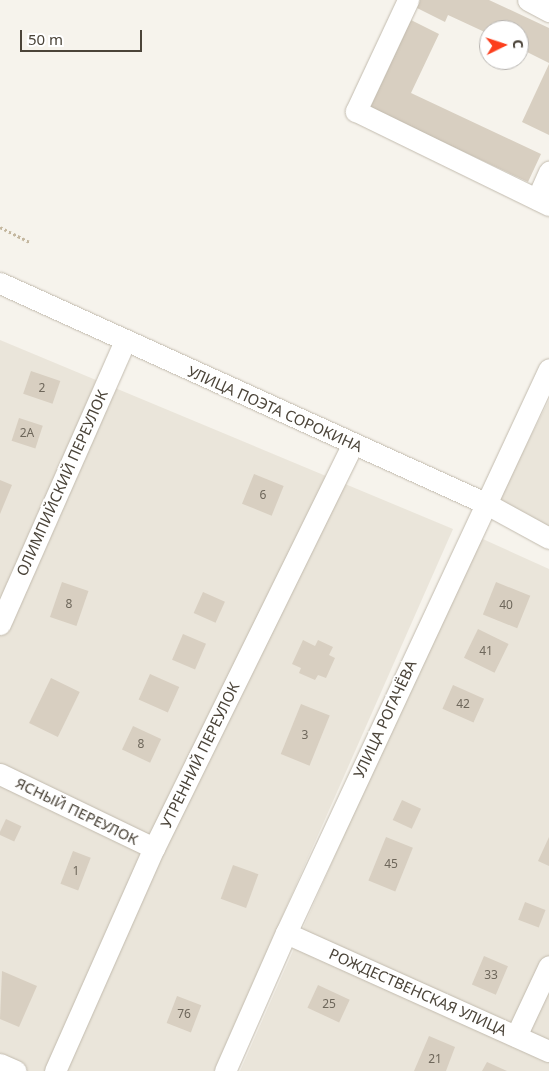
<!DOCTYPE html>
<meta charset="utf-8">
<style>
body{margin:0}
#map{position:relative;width:549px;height:1071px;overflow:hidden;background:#f6f3ec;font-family:"Noto Sans",sans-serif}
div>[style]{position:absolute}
.residential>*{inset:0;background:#eae5da}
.building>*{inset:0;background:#d8cfc1;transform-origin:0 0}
.path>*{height:3px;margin-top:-1.5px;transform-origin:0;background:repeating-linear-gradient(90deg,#c4b79f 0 2.5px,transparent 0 5px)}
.roads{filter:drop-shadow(0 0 1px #c2bbae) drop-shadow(0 0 1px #c2bbae)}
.minor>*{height:21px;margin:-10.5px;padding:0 10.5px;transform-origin:10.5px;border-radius:10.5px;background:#fff}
span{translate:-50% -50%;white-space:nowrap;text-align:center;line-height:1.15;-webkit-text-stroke:4px #fff;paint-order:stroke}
.number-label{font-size:12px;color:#6e675b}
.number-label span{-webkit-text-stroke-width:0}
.street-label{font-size:15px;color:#4b4439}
.north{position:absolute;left:479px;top:20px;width:50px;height:50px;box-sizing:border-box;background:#fff;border:1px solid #b7b4b0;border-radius:50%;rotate:86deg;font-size:14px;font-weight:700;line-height:20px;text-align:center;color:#4b4439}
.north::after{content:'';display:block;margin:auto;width:18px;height:22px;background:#fc3f1d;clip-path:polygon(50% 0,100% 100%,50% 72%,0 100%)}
.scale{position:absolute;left:20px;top:30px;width:122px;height:22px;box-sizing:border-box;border:2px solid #4b4439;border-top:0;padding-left:6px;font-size:15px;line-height:18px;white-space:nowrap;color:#4b4439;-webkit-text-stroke:4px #fff;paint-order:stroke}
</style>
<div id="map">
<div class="residential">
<div style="clip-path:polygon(0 340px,453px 529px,214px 1071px,0 1071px)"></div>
<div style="clip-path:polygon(549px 400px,549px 540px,491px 515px)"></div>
<div style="clip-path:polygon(476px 536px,549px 569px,549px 1071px,240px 1071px)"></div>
</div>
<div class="building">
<div style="clip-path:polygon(420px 0,489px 0,549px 28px,549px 63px,519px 48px,519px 30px,489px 30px,489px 34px,448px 15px,445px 22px,417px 8px)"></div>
<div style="clip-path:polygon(411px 20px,439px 34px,411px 93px,541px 154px,528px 182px,370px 108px)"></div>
<div style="clip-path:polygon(549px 64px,549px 135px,522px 122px)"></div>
<div style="left:31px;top:371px;width:31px;height:24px;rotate:19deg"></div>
<div style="left:19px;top:418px;width:25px;height:24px;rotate:18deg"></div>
<div style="left:254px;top:474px;width:32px;height:32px;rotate:22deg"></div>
<div style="clip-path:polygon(0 480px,12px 485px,0 514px)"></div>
<div style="left:62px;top:582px;width:28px;height:37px;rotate:19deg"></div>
<div style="left:496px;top:582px;width:37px;height:35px;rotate:22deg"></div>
<div style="left:203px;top:592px;width:24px;height:23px;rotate:24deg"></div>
<div style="left:478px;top:629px;width:34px;height:32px;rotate:26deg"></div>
<div style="left:183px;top:634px;width:25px;height:28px;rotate:23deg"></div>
<div style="clip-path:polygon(303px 640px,315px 646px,318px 640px,333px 647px,329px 655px,335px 658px,326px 678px,318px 675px,315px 680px,299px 673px,301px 668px,292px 664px)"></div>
<div style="left:150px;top:674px;width:32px;height:28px;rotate:24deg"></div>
<div style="left:51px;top:678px;width:32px;height:50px;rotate:26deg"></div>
<div style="left:453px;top:685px;width:34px;height:26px;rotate:24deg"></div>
<div style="left:301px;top:704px;width:31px;height:54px;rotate:22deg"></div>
<div style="left:133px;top:726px;width:31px;height:26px;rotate:25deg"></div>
<div style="left:402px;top:800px;width:21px;height:22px;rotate:25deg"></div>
<div style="left:6px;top:819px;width:17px;height:17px;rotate:25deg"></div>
<div style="left:386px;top:837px;width:29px;height:47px;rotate:22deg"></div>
<div style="clip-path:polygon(549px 837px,549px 866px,538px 861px)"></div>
<div style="left:73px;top:851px;width:19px;height:35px;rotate:21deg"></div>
<div style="left:233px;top:865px;width:27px;height:36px;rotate:20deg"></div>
<div style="left:525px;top:902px;width:22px;height:19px;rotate:21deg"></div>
<div style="left:484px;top:956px;width:26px;height:31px;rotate:23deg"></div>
<div style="clip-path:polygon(2px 971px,37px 986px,19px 1027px,0 1019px)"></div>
<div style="left:318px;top:985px;width:35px;height:25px;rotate:25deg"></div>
<div style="left:177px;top:996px;width:26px;height:29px;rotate:21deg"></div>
<div style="clip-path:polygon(429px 1036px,455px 1047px,446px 1071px,414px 1071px)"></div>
<div style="clip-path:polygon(487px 1062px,507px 1071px,482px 1071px)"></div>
</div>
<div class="path">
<div style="left:0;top:227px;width:34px;rotate:27deg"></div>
</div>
<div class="roads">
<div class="minor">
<div style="left:408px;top:0;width:123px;rotate:115.1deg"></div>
<div style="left:356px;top:111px;width:215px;rotate:26deg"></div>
<div style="left:528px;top:0;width:24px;rotate:28deg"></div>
<div style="left:537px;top:199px;width:30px;rotate:-66deg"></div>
<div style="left:0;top:283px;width:533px;rotate:24.4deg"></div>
<div style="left:485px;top:503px;width:73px;rotate:28.7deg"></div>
<div style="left:0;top:624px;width:309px;rotate:-66.2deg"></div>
<div style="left:0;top:774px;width:171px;rotate:25.7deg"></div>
<div style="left:286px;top:933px;width:288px;rotate:24.2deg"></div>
<div style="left:516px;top:1036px;width:77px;rotate:-64.8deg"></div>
<div style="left:0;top:1064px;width:17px;rotate:24deg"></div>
<div style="left:55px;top:1071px;width:244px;rotate:-66.1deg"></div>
<div style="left:154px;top:848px;width:450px;rotate:-63.8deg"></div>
<div style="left:225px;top:1071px;width:151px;rotate:-66.2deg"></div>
<div style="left:286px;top:933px;width:622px;rotate:-65deg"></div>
</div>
</div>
<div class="number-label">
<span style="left:42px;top:388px">2</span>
<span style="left:27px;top:433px">2А</span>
<span style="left:263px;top:495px">6</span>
<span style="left:69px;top:604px">8</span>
<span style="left:506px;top:605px">40</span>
<span style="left:486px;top:651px">41</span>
<span style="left:463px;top:704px">42</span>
<span style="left:305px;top:735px">3</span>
<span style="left:141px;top:744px">8</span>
<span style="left:391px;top:864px">45</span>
<span style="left:76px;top:871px">1</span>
<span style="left:491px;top:975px">33</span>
<span style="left:329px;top:1004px">25</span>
<span style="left:184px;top:1014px">76</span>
<span style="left:435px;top:1059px">21</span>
</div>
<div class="street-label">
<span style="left:275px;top:409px;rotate:24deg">УЛИЦА ПОЭТА СОРОКИНА</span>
<span style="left:62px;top:483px;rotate:-66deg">ОЛИМПИЙСКИЙ ПЕРЕУЛОК</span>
<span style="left:385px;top:719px;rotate:-65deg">УЛИЦА РОГАЧЁВА</span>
<span style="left:200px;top:755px;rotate:-64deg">УТРЕННИЙ ПЕРЕУЛОК</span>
<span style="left:77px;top:811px;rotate:26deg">ЯСНЫЙ ПЕРЕУЛОК</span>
<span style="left:418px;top:992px;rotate:24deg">РОЖДЕСТВЕНСКАЯ УЛИЦА</span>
</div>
<div class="north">С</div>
<div class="scale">50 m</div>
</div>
